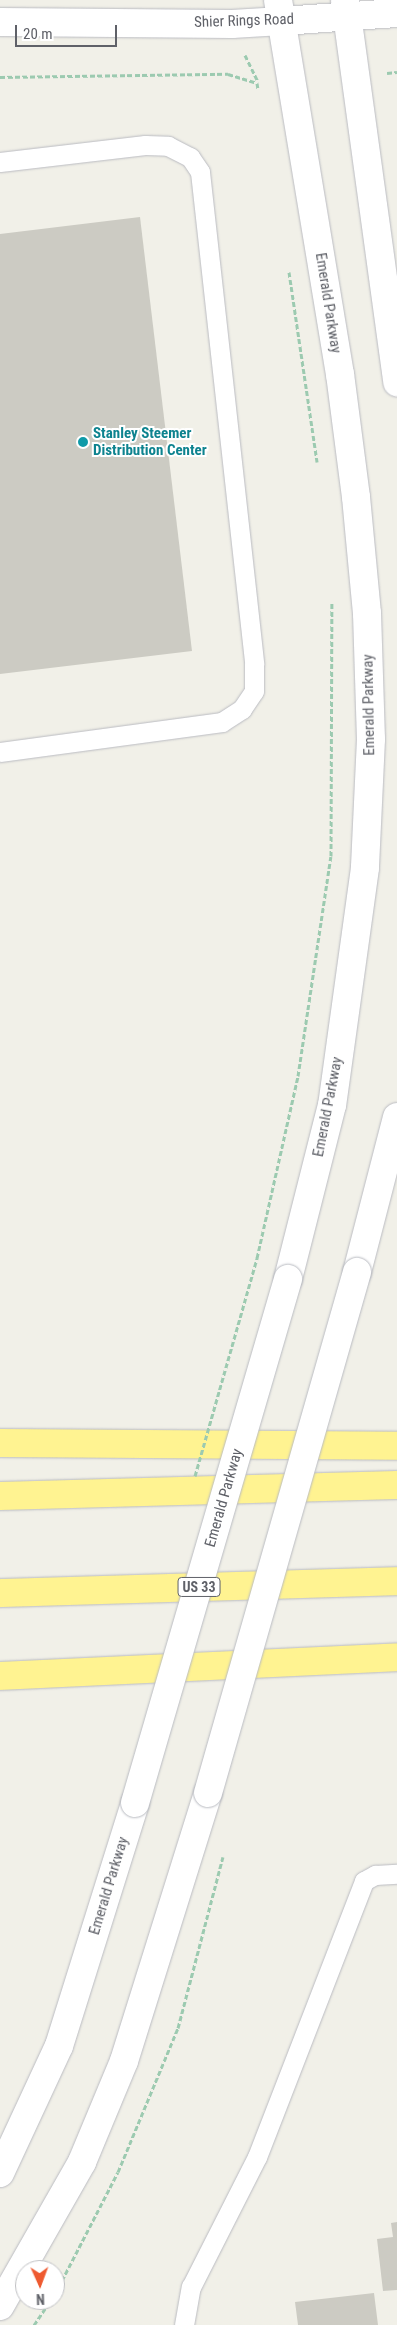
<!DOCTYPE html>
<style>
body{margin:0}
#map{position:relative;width:397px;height:2325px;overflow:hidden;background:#f1f0e8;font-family:"Roboto Condensed",sans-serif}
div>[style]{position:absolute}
.building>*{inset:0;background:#cccbc3}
.path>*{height:3px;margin-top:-1.5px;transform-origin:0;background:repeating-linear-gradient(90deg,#9ccab0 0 5px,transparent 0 7.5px)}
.roads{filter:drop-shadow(0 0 1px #babbc1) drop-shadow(0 0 1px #babbc1)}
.lane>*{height:19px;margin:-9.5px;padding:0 9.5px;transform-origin:9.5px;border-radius:9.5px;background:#fff}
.street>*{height:28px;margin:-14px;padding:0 14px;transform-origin:14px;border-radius:14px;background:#fff}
.secondary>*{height:28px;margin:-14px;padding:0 14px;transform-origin:14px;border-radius:14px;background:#fff}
.highway>*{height:28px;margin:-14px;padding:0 14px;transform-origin:14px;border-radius:14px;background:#fff391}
.path-bridge>*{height:3px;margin-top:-1.5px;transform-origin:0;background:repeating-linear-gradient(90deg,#9ccab0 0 5px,transparent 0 7.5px)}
.bridges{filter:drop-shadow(0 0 1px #b9bbc1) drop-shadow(0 0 1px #b9bbc1)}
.secondary-bridge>*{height:28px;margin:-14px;padding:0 14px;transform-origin:14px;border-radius:14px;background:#fff}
.dots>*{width:14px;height:14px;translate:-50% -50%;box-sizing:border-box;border:2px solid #fff;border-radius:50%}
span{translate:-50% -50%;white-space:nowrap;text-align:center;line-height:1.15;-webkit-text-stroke:4px #fff;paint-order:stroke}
.shield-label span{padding:1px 4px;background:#fff;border:1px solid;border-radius:4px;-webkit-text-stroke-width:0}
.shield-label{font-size:14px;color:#5f6168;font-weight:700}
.street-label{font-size:15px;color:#5f6168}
.culture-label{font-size:15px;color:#0d838f;font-weight:700}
.left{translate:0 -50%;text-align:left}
.north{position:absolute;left:15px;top:2260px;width:50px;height:50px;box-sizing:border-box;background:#fff;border:1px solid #bfc0c3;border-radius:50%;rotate:178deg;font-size:14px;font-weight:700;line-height:20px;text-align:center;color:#5f6168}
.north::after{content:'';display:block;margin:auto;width:18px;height:22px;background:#ee5a30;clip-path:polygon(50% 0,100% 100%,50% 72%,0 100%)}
.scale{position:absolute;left:15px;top:25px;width:102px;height:22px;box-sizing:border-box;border:2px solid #5f6168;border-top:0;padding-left:6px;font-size:15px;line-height:18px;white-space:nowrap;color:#5f6168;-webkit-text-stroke:4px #fff;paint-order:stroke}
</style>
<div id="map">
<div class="building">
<div style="clip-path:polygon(140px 217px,192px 651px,0 674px,0 234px)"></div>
<div style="clip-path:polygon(397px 2222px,397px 2290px,383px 2291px,377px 2239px,393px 2237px,391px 2223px)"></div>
<div style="clip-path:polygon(374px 2293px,378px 2325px,298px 2325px,295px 2302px)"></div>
</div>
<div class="path">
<div style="left:245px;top:55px;width:30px;rotate:64deg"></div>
<div style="left:387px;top:73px;width:10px;rotate:-6deg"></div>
<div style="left:0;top:77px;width:228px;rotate:-0.8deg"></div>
<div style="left:228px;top:74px;width:30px;rotate:17deg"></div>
<div style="left:257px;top:83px;width:6px;rotate:81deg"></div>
<div style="left:289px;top:272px;width:192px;rotate:81.6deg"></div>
<div style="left:257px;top:1258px;width:187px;rotate:-77.3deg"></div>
<div style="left:298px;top:1076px;width:222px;rotate:-81.5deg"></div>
<div style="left:331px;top:856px;width:254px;rotate:-89.8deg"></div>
<div style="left:55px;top:2294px;width:137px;rotate:-62.7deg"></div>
<div style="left:118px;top:2172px;width:156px;rotate:-67.4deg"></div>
<div style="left:178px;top:2028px;width:177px;rotate:-75.3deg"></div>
<div style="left:34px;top:2325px;width:30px;rotate:-56deg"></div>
</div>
<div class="roads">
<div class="lane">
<div style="left:0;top:162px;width:146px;rotate:-6.7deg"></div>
<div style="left:145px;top:145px;width:23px;rotate:2deg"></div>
<div style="left:168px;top:146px;width:25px;rotate:27deg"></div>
<div style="left:190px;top:157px;width:18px;rotate:56deg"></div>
<div style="left:200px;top:172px;width:495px;rotate:83.7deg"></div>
<div style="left:254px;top:664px;width:27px;rotate:90deg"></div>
<div style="left:254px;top:691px;width:22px;rotate:124deg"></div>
<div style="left:242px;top:709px;width:24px;rotate:147deg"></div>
<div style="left:222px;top:722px;width:224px;rotate:172.3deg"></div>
<div style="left:184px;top:2325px;width:39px;rotate:-80deg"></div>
<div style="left:191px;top:2287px;width:146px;rotate:-63.1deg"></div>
<div style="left:257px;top:2157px;width:296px;rotate:-68.8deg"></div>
<div style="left:364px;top:1881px;width:13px;rotate:-29deg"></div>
<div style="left:375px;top:1875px;width:22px;rotate:-3deg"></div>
</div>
<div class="street">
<div style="left:0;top:22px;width:232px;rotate:0.5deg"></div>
<div style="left:232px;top:24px;width:50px;rotate:-3.4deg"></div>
</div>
<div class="secondary">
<div style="left:278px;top:0;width:379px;rotate:80.6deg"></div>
<div style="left:340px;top:374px;width:124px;rotate:82.6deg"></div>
<div style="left:356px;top:497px;width:117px;rotate:84.6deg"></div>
<div style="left:367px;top:613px;width:126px;rotate:88.2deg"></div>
<div style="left:371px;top:739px;width:129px;rotate:92.7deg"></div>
<div style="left:365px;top:868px;width:239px;rotate:97.9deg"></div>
<div style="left:332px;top:1105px;width:179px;rotate:104.2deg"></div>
<div style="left:345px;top:0;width:386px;rotate:82.2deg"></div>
<div style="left:282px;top:21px;width:115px;rotate:-4deg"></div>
<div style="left:357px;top:1272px;width:160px;rotate:-75.5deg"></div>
<div style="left:0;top:2173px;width:140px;rotate:-65.1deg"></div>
<div style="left:59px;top:2046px;width:255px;rotate:-72.6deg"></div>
<div style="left:0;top:2306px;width:166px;rotate:-60.3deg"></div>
<div style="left:82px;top:2162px;width:109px;rotate:-67.4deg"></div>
<div style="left:124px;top:2061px;width:281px;rotate:-72.6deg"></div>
</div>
<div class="highway">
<div style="left:0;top:1443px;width:397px;rotate:0.4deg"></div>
<div style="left:0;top:1496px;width:397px;rotate:-1.6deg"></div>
<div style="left:0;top:1593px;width:397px;rotate:-1.7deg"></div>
<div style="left:0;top:1676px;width:397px;rotate:-2.7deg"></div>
</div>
</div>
<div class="path-bridge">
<div style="left:195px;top:1476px;width:227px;rotate:-74.1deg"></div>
</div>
<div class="bridges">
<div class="secondary-bridge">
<div style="left:208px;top:1793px;width:542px;rotate:-74.04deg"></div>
<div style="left:135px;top:1803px;width:546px;rotate:-73.72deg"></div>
</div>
</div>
<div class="dots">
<div style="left:83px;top:442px;background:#0f9aa8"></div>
</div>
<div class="shield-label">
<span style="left:199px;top:1587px">US 33</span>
</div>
<div class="street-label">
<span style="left:244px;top:21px;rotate:-2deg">Shier Rings Road</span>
<span style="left:328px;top:303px;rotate:81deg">Emerald Parkway</span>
<span style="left:369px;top:705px;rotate:-91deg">Emerald Parkway</span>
<span style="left:328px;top:1107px;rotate:-79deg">Emerald Parkway</span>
<span style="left:224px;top:1498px;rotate:-74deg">Emerald Parkway</span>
<span style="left:109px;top:1886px;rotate:-73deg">Emerald Parkway</span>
</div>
<div class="culture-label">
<span class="left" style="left:93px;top:442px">Stanley Steemer<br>Distribution Center</span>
</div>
<div class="north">N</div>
<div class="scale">20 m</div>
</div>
